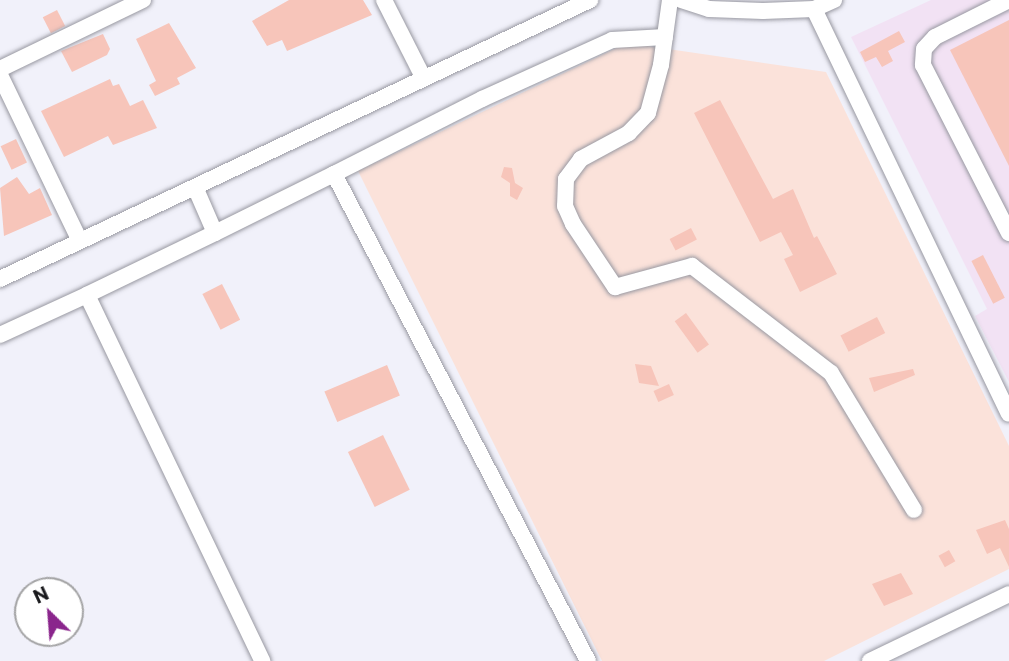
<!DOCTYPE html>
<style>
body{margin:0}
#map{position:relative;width:1009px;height:661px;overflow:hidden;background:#f1f1fa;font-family:Commissioner,sans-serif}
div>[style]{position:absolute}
.commercial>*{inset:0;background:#f2e2f4}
.industrial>*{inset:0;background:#fbe2da}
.building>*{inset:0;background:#f7c5ba;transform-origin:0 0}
.roads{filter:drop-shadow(0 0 2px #9898a1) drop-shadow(0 0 2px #9898a1)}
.minor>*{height:16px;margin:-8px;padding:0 8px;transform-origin:8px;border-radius:8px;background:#fff}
span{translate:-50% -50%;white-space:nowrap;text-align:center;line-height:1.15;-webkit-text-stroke:5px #fff;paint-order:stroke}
.north{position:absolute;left:14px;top:577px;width:70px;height:70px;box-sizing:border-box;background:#fff;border:2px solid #a3a3a4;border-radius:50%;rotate:335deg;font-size:19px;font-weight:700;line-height:28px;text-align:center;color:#19191c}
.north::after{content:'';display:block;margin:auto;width:24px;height:32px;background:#8a258c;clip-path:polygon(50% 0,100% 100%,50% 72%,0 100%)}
</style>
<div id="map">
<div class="commercial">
<div style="clip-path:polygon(931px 0,1009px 0,1009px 382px,975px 316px,987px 309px,851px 37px)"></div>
</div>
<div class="industrial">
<div style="clip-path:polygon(627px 43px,826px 72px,1009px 446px,1009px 569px,824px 661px,602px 661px,358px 171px)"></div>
</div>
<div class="building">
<div style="clip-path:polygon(289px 0,363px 0,372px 15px,287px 51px,282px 40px,267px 46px,252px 21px)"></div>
<div style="left:57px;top:10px;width:18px;height:16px;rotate:63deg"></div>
<div style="clip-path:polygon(1009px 20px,1009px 166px,950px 50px)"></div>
<div style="clip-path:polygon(169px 23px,196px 68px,177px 78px,180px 84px,155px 96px,149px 85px,156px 81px,136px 39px)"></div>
<div style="clip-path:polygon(899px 31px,905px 42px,888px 51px,893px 61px,882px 67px,876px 57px,865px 62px,860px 52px)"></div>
<div style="clip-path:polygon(103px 34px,110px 49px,107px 55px,72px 72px,61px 51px)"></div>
<div style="clip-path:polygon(110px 79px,113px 86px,119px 84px,130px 106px,143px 100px,157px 128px,113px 145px,108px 136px,64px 157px,41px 111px)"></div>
<div style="clip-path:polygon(720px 100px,773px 199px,793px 189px,814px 238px,817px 236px,837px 274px,800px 292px,784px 259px,793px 255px,781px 232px,760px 242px,694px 113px)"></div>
<div style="left:16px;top:139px;width:26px;height:17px;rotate:65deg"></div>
<div style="clip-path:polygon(504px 167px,512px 168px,515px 183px,523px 188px,517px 200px,510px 196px,510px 183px,501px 177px)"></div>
<div style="clip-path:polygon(17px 177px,29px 194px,40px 188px,52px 215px,4px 236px,0 188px)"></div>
<div style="left:691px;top:228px;width:13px;height:24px;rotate:63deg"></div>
<div style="left:983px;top:255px;width:48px;height:13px;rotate:63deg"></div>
<div style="left:222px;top:284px;width:40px;height:22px;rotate:63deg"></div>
<div style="left:686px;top:313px;width:39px;height:14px;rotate:54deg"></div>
<div style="left:877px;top:317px;width:18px;height:41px;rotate:63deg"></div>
<div style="clip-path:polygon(635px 364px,651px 366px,659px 386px,639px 383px)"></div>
<div style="left:387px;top:365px;width:33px;height:68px;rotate:67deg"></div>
<div style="clip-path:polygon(913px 369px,915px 375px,874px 392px,869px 378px)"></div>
<div style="left:669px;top:384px;width:12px;height:17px;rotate:66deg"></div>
<div style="left:383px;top:435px;width:61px;height:39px;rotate:64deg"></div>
<div style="clip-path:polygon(1005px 520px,1009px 529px,1009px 567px,1000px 548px,987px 554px,976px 530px)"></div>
<div style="left:949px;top:550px;width:13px;height:12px;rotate:61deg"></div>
<div style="clip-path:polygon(901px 573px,913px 594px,884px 606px,872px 584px)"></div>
</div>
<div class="roads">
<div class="minor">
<div style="left:384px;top:0;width:86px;rotate:63.1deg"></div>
<div style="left:670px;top:0;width:66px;rotate:97.9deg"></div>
<div style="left:661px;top:65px;width:50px;rotate:105.2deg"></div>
<div style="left:648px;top:113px;width:28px;rotate:134deg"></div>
<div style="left:629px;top:133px;width:55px;rotate:151.6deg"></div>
<div style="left:581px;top:159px;width:25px;rotate:127deg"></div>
<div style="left:566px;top:179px;width:27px;rotate:92deg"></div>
<div style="left:565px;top:206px;width:20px;rotate:66deg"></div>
<div style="left:573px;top:224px;width:76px;rotate:56.3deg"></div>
<div style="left:615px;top:287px;width:80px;rotate:-15.3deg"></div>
<div style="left:692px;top:266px;width:175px;rotate:37.6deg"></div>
<div style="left:831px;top:373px;width:160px;rotate:58.8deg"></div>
<div style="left:681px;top:0;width:29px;rotate:18deg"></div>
<div style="left:709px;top:9px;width:54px;rotate:2.1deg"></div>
<div style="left:763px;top:11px;width:51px;rotate:-2.2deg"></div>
<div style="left:814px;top:9px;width:22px;rotate:-24deg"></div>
<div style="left:1009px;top:0;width:83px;rotate:153.4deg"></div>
<div style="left:935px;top:37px;width:16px;rotate:133deg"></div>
<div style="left:924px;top:49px;width:16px;rotate:94deg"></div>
<div style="left:923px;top:65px;width:189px;rotate:62.9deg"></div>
<div style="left:814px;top:9px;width:449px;rotate:64.3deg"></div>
<div style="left:0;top:69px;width:159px;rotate:-25.8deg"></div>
<div style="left:0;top:75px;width:184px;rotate:64.3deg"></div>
<div style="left:334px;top:174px;width:166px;rotate:-26.9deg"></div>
<div style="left:482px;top:99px;width:143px;rotate:-24.4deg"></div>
<div style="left:612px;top:40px;width:53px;rotate:-3.2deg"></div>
<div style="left:195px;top:187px;width:50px;rotate:66.5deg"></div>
<div style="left:215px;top:233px;width:133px;rotate:-26.4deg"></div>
<div style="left:334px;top:174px;width:549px;rotate:62.46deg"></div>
<div style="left:215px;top:233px;width:142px;rotate:154.2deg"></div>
<div style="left:87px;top:295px;width:406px;rotate:64.4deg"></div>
<div style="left:0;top:279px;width:653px;rotate:-25.31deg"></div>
<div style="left:0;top:335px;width:96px;rotate:-24.7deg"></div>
<div style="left:870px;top:661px;width:154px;rotate:-25.7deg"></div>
</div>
</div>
<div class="north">N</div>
</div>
